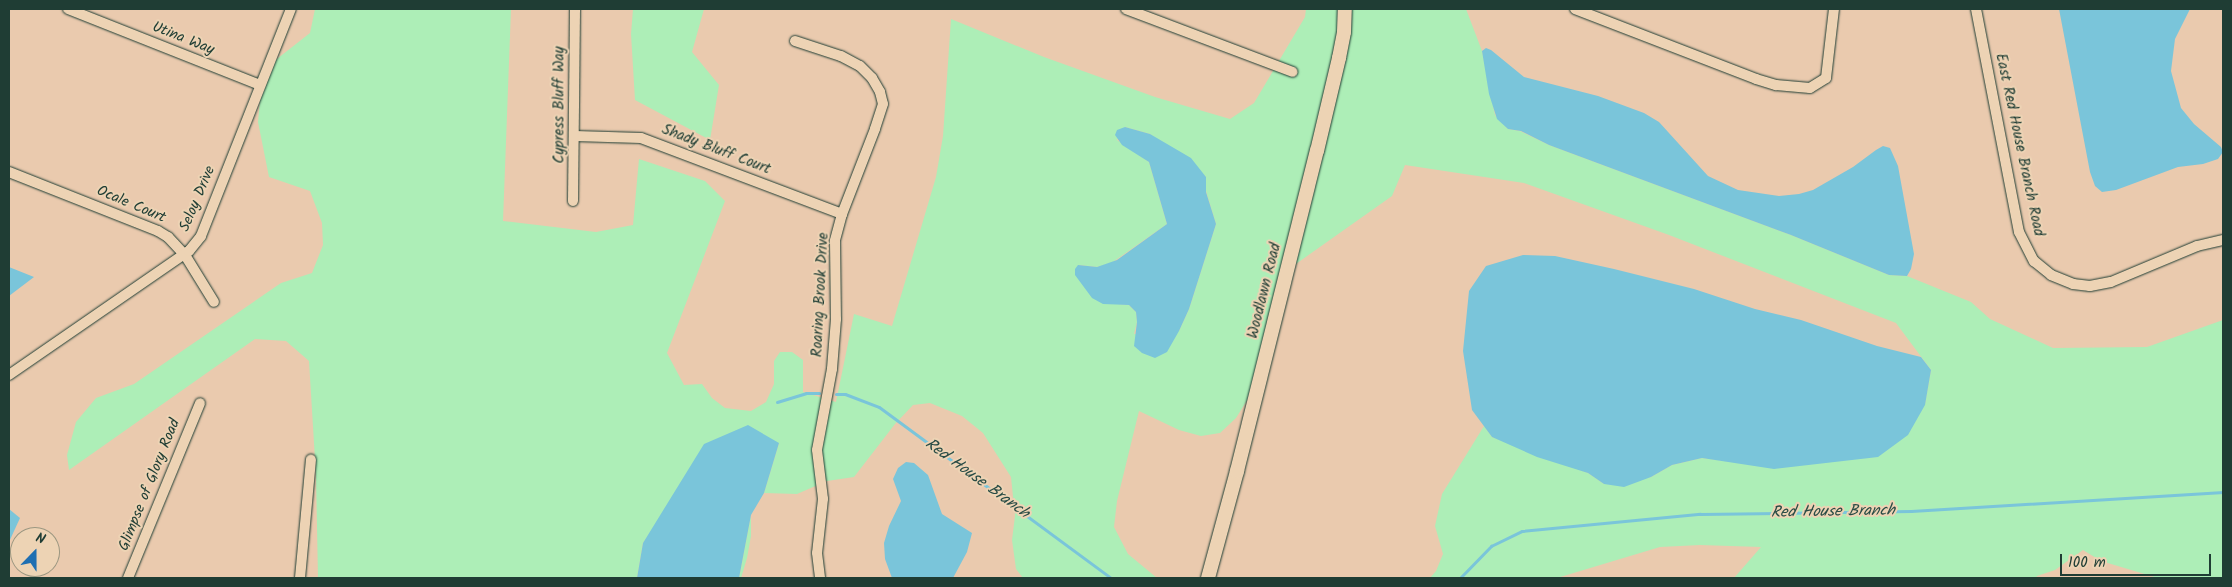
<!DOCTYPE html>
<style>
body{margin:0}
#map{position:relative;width:2232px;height:587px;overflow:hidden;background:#eacaae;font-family:Kalam,sans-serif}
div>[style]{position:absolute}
.green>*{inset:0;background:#adeeb7}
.water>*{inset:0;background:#7ac5da}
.stream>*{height:3px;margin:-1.5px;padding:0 1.5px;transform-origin:1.5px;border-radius:1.5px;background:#7ac5da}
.roads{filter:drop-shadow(0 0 1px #1f3d34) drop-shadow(0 0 1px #1f3d34)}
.minor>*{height:10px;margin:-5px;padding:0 5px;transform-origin:5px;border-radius:5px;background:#edd3b4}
.tertiary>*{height:14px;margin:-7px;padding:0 7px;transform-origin:7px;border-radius:7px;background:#edd3b4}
span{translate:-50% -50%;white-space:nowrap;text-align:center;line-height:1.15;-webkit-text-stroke:4px #edd3b4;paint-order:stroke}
.street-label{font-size:15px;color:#1f3d34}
.water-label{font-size:16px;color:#284b45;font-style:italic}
.frame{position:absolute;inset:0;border:10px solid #1f3d34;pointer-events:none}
.north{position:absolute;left:10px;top:527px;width:50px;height:50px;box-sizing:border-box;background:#edd3b4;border:1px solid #9b9781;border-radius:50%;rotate:22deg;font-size:14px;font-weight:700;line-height:20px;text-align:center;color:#1f3d34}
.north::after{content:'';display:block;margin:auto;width:18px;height:22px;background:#1f6fb2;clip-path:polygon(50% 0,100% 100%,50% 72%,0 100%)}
.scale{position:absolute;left:2060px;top:554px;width:151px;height:22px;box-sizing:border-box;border:2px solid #1f3d34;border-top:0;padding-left:6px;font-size:15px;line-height:18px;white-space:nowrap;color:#1f3d34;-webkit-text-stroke:4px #edd3b4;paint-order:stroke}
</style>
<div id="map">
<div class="green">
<div style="clip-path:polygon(evenodd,315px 9px,511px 9px,503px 221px,596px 232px,633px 225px,639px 159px,705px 181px,725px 201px,667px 353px,684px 385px,702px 384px,712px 398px,725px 408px,751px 411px,766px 402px,774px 384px,774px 361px,780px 352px,792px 352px,803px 360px,803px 392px,836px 402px,854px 314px,892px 326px,936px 177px,943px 136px,951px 19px,1044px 57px,1155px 97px,1230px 119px,1254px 103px,1305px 17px,1306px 9px,1339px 9px,1338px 32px,1334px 57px,1251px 394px,1236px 418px,1220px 433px,1201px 436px,1179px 430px,1139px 411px,1117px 501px,1114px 527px,1128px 554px,1157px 578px,1023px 578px,1016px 569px,1012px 540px,1015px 516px,1011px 477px,983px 433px,962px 416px,930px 403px,913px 405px,895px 424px,854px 477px,827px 481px,797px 494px,764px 493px,779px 443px,661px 517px,643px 543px,637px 578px,318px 578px,316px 476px,309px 361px,286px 341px,255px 339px,69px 470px,67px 455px,76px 422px,96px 398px,134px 384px,281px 283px,312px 273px,323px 245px,322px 223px,310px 191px,269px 177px,258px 122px,261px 90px,273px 62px,310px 33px,315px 9px,1125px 127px,1150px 134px,1206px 177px,1206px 191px,1216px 224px,1189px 309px,1179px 331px,1134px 334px,1137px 322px,1136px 312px,1129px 305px,1119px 304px,1078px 265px,1097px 267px,1110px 264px,1167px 224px,1149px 162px,1117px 140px,1125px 127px)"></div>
<div style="clip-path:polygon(633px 9px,704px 9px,692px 52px,719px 85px,710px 140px,635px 100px,631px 34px)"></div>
<div style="clip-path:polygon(1350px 9px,1466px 9px,1482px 51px,1495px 115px,1508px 129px,1520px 131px,1549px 145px,1791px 235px,1889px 275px,1907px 276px,1971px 302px,1990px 319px,2053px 348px,2147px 347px,2223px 320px,2223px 578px,2158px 578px,2101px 561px,2083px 550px,2055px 570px,2037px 576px,2036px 578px,1734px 578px,1761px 547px,1700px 545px,1660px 547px,1557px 578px,1430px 578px,1436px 571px,1443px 554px,1435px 526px,1442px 494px,1484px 426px,1492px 437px,1588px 473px,1604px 484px,1651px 477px,1672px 465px,1702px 458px,1733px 462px,1925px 404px,1931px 370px,1896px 323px,1669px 235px,1524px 183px,1405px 165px,1392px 196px,1293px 266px)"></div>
<div style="clip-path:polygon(751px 515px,751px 536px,747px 558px,741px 578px,739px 578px)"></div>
</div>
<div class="water">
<div style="clip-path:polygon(2059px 9px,2190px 9px,2175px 39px,2171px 71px,2181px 108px,2194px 124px,2221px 147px,2223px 152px,2218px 159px,2203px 164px,2178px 167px,2116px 190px,2102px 192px,2095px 186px,2090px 172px)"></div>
<div style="clip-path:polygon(1486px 48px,1491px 50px,1524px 77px,1598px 96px,1644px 113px,1659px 122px,1708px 176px,1738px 190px,1779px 196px,1799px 194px,1813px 190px,1853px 167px,1876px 150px,1883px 146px,1890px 148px,1898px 166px,1914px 254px,1911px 269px,1907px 276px,1889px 275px,1791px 235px,1549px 145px,1521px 131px,1508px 129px,1497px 119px,1489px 94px,1482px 51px)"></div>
<div style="clip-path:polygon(1125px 127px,1150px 134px,1191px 158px,1206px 177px,1206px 192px,1216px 224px,1189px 309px,1179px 331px,1167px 352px,1155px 358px,1142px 353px,1134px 346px,1137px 322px,1136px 312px,1129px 305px,1103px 304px,1092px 298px,1075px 275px,1075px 269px,1078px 265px,1097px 267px,1117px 260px,1167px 224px,1149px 162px,1122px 145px,1115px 135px,1117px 130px)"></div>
<div style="clip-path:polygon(1523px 255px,1555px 256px,1614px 269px,1694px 289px,1755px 309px,1801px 320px,1877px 346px,1921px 357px,1931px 370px,1925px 405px,1908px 435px,1878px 457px,1774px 469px,1702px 458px,1672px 465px,1651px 477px,1624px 487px,1604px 484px,1588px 473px,1537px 457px,1492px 437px,1472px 410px,1463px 351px,1469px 291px,1486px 266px)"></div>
<div style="clip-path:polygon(9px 267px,34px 277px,9px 296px)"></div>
<div style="clip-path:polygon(748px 425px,779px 443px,764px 493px,751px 515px,739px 578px,637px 578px,643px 543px,704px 444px)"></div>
<div style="clip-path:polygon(906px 462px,914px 463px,928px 475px,942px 514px,972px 533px,967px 552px,953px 578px,892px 578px,885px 559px,884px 543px,889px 526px,901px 501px,893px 479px,898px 468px)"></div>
<div style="clip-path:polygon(9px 509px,20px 518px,9px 542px)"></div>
</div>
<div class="stream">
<div style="left:836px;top:394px;width:9px"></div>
<div style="left:845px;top:394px;width:36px;rotate:21deg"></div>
<div style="left:879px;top:407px;width:288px;rotate:36.4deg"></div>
<div style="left:777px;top:402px;width:30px;rotate:-17deg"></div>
<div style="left:806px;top:393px;width:13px"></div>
<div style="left:1460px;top:578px;width:45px;rotate:-45.9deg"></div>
<div style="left:1491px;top:546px;width:34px;rotate:-26deg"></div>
<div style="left:1522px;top:531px;width:179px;rotate:-5.5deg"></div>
<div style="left:1700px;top:514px;width:211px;rotate:-0.8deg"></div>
<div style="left:1911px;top:511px;width:313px;rotate:-3.5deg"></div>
</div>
<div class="roads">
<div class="minor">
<div style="left:68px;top:9px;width:206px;rotate:21.6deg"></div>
<div style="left:1126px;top:9px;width:178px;rotate:20.7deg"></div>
<div style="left:1575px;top:9px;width:194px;rotate:21.1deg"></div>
<div style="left:1756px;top:79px;width:21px;rotate:17deg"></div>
<div style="left:1776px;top:85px;width:34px;rotate:5deg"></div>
<div style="left:1810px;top:88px;width:19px;rotate:-32deg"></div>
<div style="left:1826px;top:78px;width:69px;rotate:-83.4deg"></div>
<div style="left:1976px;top:9px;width:227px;rotate:79.1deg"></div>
<div style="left:2019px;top:232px;width:33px;rotate:63deg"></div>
<div style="left:2034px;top:261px;width:22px;rotate:39deg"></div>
<div style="left:2051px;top:275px;width:24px;rotate:22deg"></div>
<div style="left:2073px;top:284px;width:17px;rotate:7deg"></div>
<div style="left:2090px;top:286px;width:21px;rotate:-11deg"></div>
<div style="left:2111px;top:282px;width:93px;rotate:-22.7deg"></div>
<div style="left:2197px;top:246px;width:27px;rotate:-13deg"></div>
<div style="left:795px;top:41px;width:48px;rotate:18.1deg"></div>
<div style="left:841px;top:56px;width:21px;rotate:28deg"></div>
<div style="left:860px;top:66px;width:17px;rotate:45deg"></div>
<div style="left:872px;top:78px;width:16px;rotate:60deg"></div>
<div style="left:880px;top:92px;width:12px;rotate:76deg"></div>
<div style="left:883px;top:104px;width:26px;rotate:108deg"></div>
<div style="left:875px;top:129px;width:91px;rotate:111.2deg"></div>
<div style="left:842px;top:214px;width:28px;rotate:105deg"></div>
<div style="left:835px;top:241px;width:78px;rotate:89.3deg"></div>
<div style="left:836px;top:319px;width:50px;rotate:94.6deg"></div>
<div style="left:832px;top:369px;width:82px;rotate:100.5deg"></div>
<div style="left:817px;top:450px;width:49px;rotate:83deg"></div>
<div style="left:823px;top:499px;width:54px;rotate:96.3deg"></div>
<div style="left:817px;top:553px;width:25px;rotate:83deg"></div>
<div style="left:575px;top:136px;width:66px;rotate:1.7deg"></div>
<div style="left:641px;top:138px;width:215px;rotate:20.7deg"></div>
<div style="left:9px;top:172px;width:160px;rotate:21.6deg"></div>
<div style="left:158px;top:231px;width:12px;rotate:31deg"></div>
<div style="left:168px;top:237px;width:25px;rotate:47deg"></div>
<div style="left:185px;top:255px;width:55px;rotate:58.3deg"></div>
<div style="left:573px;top:201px;width:192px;rotate:-89.4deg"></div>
<div style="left:9px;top:375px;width:219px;rotate:-34.6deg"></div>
<div style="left:189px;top:251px;width:19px;rotate:-51deg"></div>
<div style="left:201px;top:236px;width:244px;rotate:-68.4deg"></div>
<div style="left:128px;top:578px;width:189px;rotate:-67.6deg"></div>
<div style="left:300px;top:578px;width:119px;rotate:-84.7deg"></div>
</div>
<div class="tertiary">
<div style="left:1208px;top:578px;width:111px;rotate:-74.8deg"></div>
<div style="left:1237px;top:471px;width:330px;rotate:-76deg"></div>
<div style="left:1317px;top:151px;width:96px;rotate:-76.7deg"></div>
<div style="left:1339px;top:58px;width:26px;rotate:-79deg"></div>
<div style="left:1344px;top:32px;width:23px;rotate:-88deg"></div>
</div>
</div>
<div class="street-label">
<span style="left:183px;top:39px;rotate:22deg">Utina Way</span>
<span style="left:560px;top:105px;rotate:-90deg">Cypress Bluff Way</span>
<span style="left:2019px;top:145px;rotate:78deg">East Red House Branch Road</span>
<span style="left:716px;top:150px;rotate:21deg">Shady Bluff Court</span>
<span style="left:198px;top:199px;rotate:-67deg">Seloy Drive</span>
<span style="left:131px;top:205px;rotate:23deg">Ocale Court</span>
<span style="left:1265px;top:291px;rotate:-76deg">Woodlawn Road</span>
<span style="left:821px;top:295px;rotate:-87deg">Roaring Brook Drive</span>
<span style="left:150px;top:485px;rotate:-68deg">Glimpse of Glory Road</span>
</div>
<div class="water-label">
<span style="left:977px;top:479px;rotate:36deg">Red House Branch</span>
<span style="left:1833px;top:512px;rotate:-1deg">Red House Branch</span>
</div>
<div class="frame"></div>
<div class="north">N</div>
<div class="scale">100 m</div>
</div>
